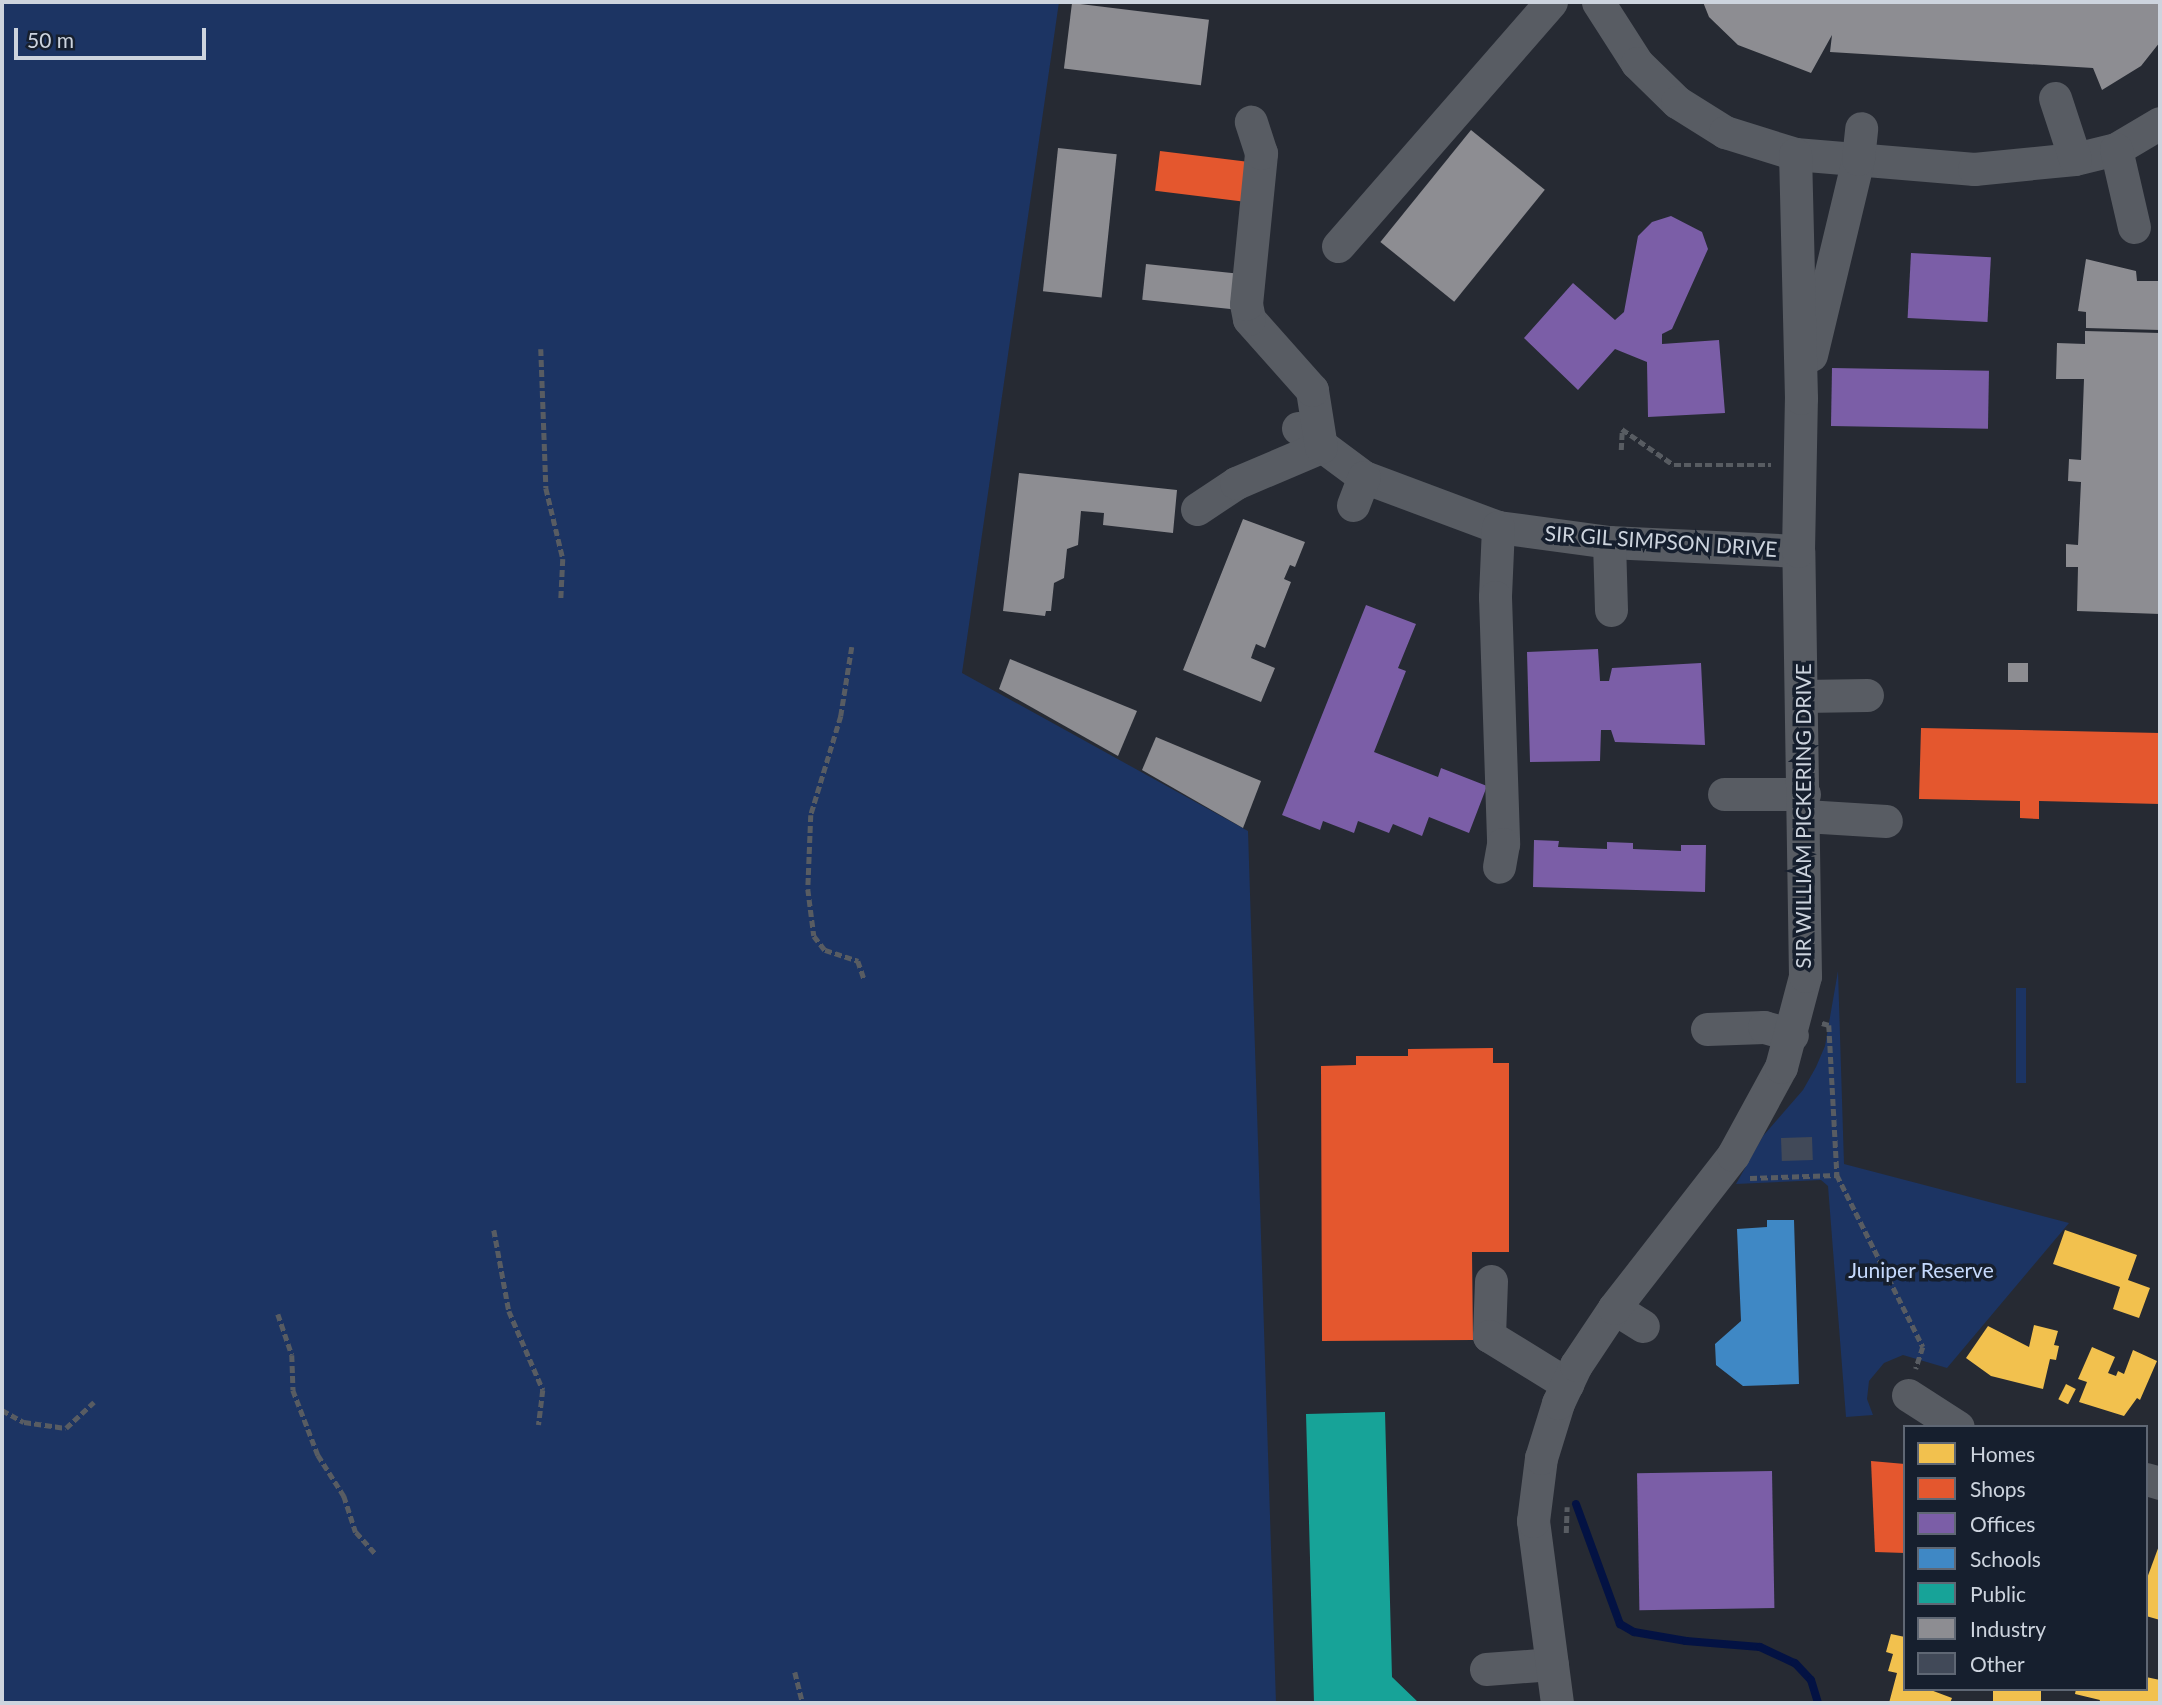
<!DOCTYPE html>
<style>
body{margin:0}
#map{position:relative;width:2162px;height:1705px;overflow:hidden;background:#262a33;font-family:Lato,sans-serif}
div>[style]{position:absolute}
.green>*{inset:0;background:#1c3463;transform-origin:0 0}
.homes>*{inset:0;background:#f2c14e;transform-origin:0 0}
.shops>*{inset:0;background:#e4572e;transform-origin:0 0}
.offices>*{inset:0;background:#7b5ea7;transform-origin:0 0}
.schools>*{inset:0;background:#3f88c5}
.public>*{inset:0;background:#17a398}
.industry>*{inset:0;background:#8d8d92;transform-origin:0 0}
.stream>*{height:8px;margin:-4px;padding:0 4px;transform-origin:4px;border-radius:4px;background:#031243}
.building>*{inset:0;background:#414958;transform-origin:0 0}
.path>*{height:4.5px;margin-top:-2.25px;transform-origin:0;background:repeating-linear-gradient(90deg,#585c62 0 7px,transparent 0 10.5px)}
.minor>*{height:33px;margin:-16.5px;padding:0 16.5px;transform-origin:16.5px;border-radius:16.5px;background:#585c63}
span{translate:-50% -50%;white-space:nowrap;text-align:center;line-height:1.15;-webkit-text-stroke:7px #161f2e;paint-order:stroke}
.street-label{font-size:21px;color:#cdd4de}
.park-label{font-size:21px;color:#c5d9fc}
.frame{position:absolute;inset:0;border:4px solid #cdd4de;pointer-events:none}
.legend{position:absolute;left:1903px;top:1425px;width:245px;height:266px;box-sizing:border-box;background:#161f2e;border:2px solid #5f6774;margin:0;padding:9px 12px;list-style:none;font-size:21px;color:#cdd4de}
.legend li{display:flex;align-items:center;gap:14px;height:35px}
.legend b{width:35px;border:2px solid #5f6774}
.scale{position:absolute;left:14px;top:28px;width:192px;height:32px;box-sizing:border-box;border:4px solid #cdd4de;border-top:0;padding-left:9px;font-size:21px;line-height:24px;white-space:nowrap;color:#cdd4de;-webkit-text-stroke:5px #161f2e;paint-order:stroke}
</style>
<div id="map">
<div class="green">
<div style="clip-path:polygon(2px 2px,1059px 2px,962px 673px,1248px 831px,1276px 1703px,2px 1703px)"></div>
<div style="clip-path:polygon(1838px 971px,1844px 1164px,2069px 1223px,1947px 1368px,1903px 1355px,1884px 1363px,1869px 1381px,1867px 1399px,1873px 1415px,1846px 1417px,1828px 1186px,1821px 1180px,1736px 1184px,1763px 1136px,1803px 1090px,1816px 1067px,1825px 1046px)"></div>
<div style="left:2016px;top:988px;width:10px;height:95px"></div>
</div>
<div class="homes">
<div style="clip-path:polygon(2065px 1230px,2137px 1255px,2128px 1280px,2150px 1288px,2139px 1318px,2113px 1309px,2120px 1287px,2053px 1264px)"></div>
<div style="clip-path:polygon(2034px 1325px,2058px 1331px,2054px 1345px,2059px 1346px,2056px 1360px,2050px 1359px,2043px 1389px,1991px 1376px,1966px 1358px,1988px 1326px,2029px 1347px)"></div>
<div style="clip-path:polygon(2092px 1347px,2115px 1357px,2108px 1373px,2116px 1376px,2118px 1371px,2124px 1374px,2133px 1350px,2157px 1361px,2140px 1400px,2137px 1398px,2124px 1416px,2079px 1402px,2087px 1382px,2078px 1379px)"></div>
<div style="left:2066px;top:1384px;width:11px;height:17px;rotate:27deg"></div>
<div style="clip-path:polygon(2160px 1543px,2160px 1620px,2146px 1616px,2146px 1581px)"></div>
<div style="clip-path:polygon(1891px 1634px,1905px 1637px,1905px 1689px,1928px 1689px,1952px 1698px,1950px 1703px,1889px 1703px,1897px 1673px,1888px 1671px,1893px 1654px,1886px 1652px)"></div>
<div style="clip-path:polygon(2146px 1677px,2160px 1680px,2160px 1703px,2099px 1703px,2100px 1700px,2075px 1694px,2076px 1689px,2146px 1689px)"></div>
<div style="left:1993px;top:1689px;width:48px;height:14px"></div>
</div>
<div class="shops">
<div style="left:1160px;top:151px;width:90px;height:40px;rotate:7deg"></div>
<div style="clip-path:polygon(1921px 728px,2160px 733px,2160px 804px,2039px 801px,2039px 819px,2020px 818px,2020px 801px,1919px 799px)"></div>
<div style="clip-path:polygon(1493px 1048px,1493px 1063px,1509px 1063px,1509px 1252px,1472px 1252px,1473px 1340px,1322px 1341px,1321px 1066px,1356px 1065px,1356px 1056px,1408px 1056px,1408px 1049px)"></div>
<div style="clip-path:polygon(1871px 1461px,1905px 1464px,1905px 1553px,1875px 1552px)"></div>
</div>
<div class="offices">
<div style="clip-path:polygon(1671px 216px,1702px 232px,1708px 249px,1672px 329px,1662px 334px,1662px 344px,1719px 340px,1725px 413px,1648px 417px,1647px 362px,1615px 349px,1578px 390px,1524px 338px,1573px 283px,1615px 320px,1624px 312px,1638px 236px,1652px 222px)"></div>
<div style="left:1911px;top:253px;width:80px;height:65px;rotate:3deg"></div>
<div style="left:1832px;top:368px;width:157px;height:58px;rotate:1deg"></div>
<div style="clip-path:polygon(1366px 605px,1416px 624px,1398px 668px,1406px 671px,1374px 752px,1438px 777px,1441px 768px,1487px 786px,1469px 833px,1429px 817px,1422px 836px,1393px 824px,1389px 833px,1358px 821px,1354px 833px,1323px 821px,1320px 830px,1282px 815px)"></div>
<div style="clip-path:polygon(1598px 649px,1600px 681px,1609px 681px,1612px 668px,1701px 663px,1705px 745px,1615px 742px,1611px 730px,1601px 730px,1600px 761px,1530px 762px,1527px 652px)"></div>
<div style="clip-path:polygon(1534px 840px,1559px 841px,1558px 847px,1607px 849px,1607px 842px,1633px 843px,1633px 849px,1681px 851px,1681px 845px,1706px 845px,1705px 892px,1533px 887px)"></div>
<div style="left:1772px;top:1471px;width:137px;height:135px;rotate:89deg"></div>
</div>
<div class="schools">
<div style="clip-path:polygon(1767px 1220px,1794px 1220px,1799px 1384px,1743px 1386px,1716px 1365px,1715px 1344px,1741px 1321px,1737px 1229px,1767px 1227px)"></div>
</div>
<div class="public">
<div style="clip-path:polygon(1385px 1412px,1392px 1677px,1419px 1703px,1314px 1703px,1306px 1414px)"></div>
</div>
<div class="industry">
<div style="clip-path:polygon(1703px 2px,2160px 2px,2160px 42px,2141px 66px,2102px 90px,2093px 68px,1830px 52px,1832px 35px,1811px 73px,1738px 45px,1709px 17px)"></div>
<div style="left:1072px;top:3px;width:138px;height:66px;rotate:7deg"></div>
<div style="left:1471px;top:130px;width:95px;height:144px;rotate:39deg"></div>
<div style="left:1058px;top:148px;width:59px;height:144px;rotate:6deg"></div>
<div style="clip-path:polygon(2086px 259px,2136px 271px,2137px 281px,2160px 281px,2160px 330px,2086px 328px,2086px 312px,2078px 311px)"></div>
<div style="left:1146px;top:264px;width:91px;height:36px;rotate:6deg"></div>
<div style="clip-path:polygon(2085px 331px,2160px 333px,2160px 614px,2077px 611px,2078px 567px,2066px 567px,2066px 544px,2078px 545px,2081px 482px,2068px 481px,2069px 459px,2081px 460px,2084px 379px,2056px 379px,2057px 343px,2085px 344px)"></div>
<div style="clip-path:polygon(1019px 473px,1177px 490px,1173px 533px,1103px 525px,1104px 513px,1081px 511px,1078px 545px,1067px 549px,1064px 578px,1054px 583px,1051px 611px,1046px 611px,1045px 616px,1003px 611px)"></div>
<div style="clip-path:polygon(1243px 519px,1305px 542px,1295px 567px,1290px 565px,1284px 579px,1291px 582px,1265px 648px,1256px 644px,1253px 652px,1251px 658px,1275px 668px,1261px 702px,1183px 670px)"></div>
<div style="clip-path:polygon(1010px 659px,1137px 711px,1118px 756px,999px 689px)"></div>
<div style="left:2008px;top:663px;width:20px;height:19px"></div>
<div style="clip-path:polygon(1156px 737px,1261px 781px,1243px 828px,1142px 770px)"></div>
</div>
<div class="stream">
<div style="left:1576px;top:1504px;width:128px;rotate:69.9deg"></div>
<div style="left:1620px;top:1624px;width:16px;rotate:30deg"></div>
<div style="left:1634px;top:1632px;width:53px;rotate:9.8deg"></div>
<div style="left:1686px;top:1641px;width:74px;rotate:4.6deg"></div>
<div style="left:1760px;top:1647px;width:38px;rotate:25deg"></div>
<div style="left:1795px;top:1663px;width:23px;rotate:47deg"></div>
<div style="left:1811px;top:1680px;width:24px;rotate:73deg"></div>
</div>
<div class="building">
<div style="left:1812px;top:1137px;width:23px;height:31px;rotate:88deg"></div>
</div>
<div class="path">
<div style="left:541px;top:349px;width:139px;rotate:87.9deg"></div>
<div style="left:546px;top:488px;width:73px;rotate:76.5deg"></div>
<div style="left:563px;top:559px;width:41px;rotate:92.8deg"></div>
<div style="left:1621px;top:450px;width:21px;rotate:-87deg"></div>
<div style="left:1622px;top:429px;width:63px;rotate:34.7deg"></div>
<div style="left:1674px;top:465px;width:97px"></div>
<div style="left:852px;top:647px;width:70px;rotate:99.1deg"></div>
<div style="left:841px;top:716px;width:103px;rotate:106.9deg"></div>
<div style="left:811px;top:815px;width:74px;rotate:92.3deg"></div>
<div style="left:808px;top:889px;width:47px;rotate:82.7deg"></div>
<div style="left:814px;top:936px;width:18px;rotate:52deg"></div>
<div style="left:825px;top:950px;width:35px;rotate:18deg"></div>
<div style="left:858px;top:961px;width:18px;rotate:71deg"></div>
<div style="left:1822px;top:1023px;width:7px;rotate:16deg"></div>
<div style="left:1829px;top:1025px;width:150px;rotate:86.9deg"></div>
<div style="left:1837px;top:1175px;width:192px;rotate:63.4deg"></div>
<div style="left:1923px;top:1347px;width:23px;rotate:108deg"></div>
<div style="left:1750px;top:1178px;width:87px;rotate:-2deg"></div>
<div style="left:494px;top:1230px;width:82px;rotate:79.5deg"></div>
<div style="left:509px;top:1311px;width:86px;rotate:66.7deg"></div>
<div style="left:543px;top:1390px;width:35px;rotate:97deg"></div>
<div style="left:278px;top:1314px;width:43px;rotate:71.1deg"></div>
<div style="left:292px;top:1355px;width:35px;rotate:88deg"></div>
<div style="left:293px;top:1390px;width:70px;rotate:69deg"></div>
<div style="left:318px;top:1455px;width:49px;rotate:57.6deg"></div>
<div style="left:344px;top:1496px;width:38px;rotate:72deg"></div>
<div style="left:356px;top:1532px;width:31px;rotate:48deg"></div>
<div style="left:2px;top:1410px;width:25px;rotate:29deg"></div>
<div style="left:24px;top:1422px;width:42px;rotate:8.1deg"></div>
<div style="left:66px;top:1428px;width:38px;rotate:-43deg"></div>
<div style="left:1566px;top:1533px;width:26px;rotate:-88deg"></div>
<div style="left:795px;top:1672px;width:32px;rotate:76deg"></div>
</div>
<div class="minor">
<div style="left:1598px;top:2px;width:72px;rotate:57.4deg"></div>
<div style="left:1637px;top:63px;width:56px;rotate:44.3deg"></div>
<div style="left:1677px;top:102px;width:57px;rotate:32deg"></div>
<div style="left:1725px;top:132px;width:73px;rotate:17.4deg"></div>
<div style="left:1795px;top:154px;width:180px;rotate:4.8deg"></div>
<div style="left:1974px;top:169px;width:101px;rotate:-5.7deg"></div>
<div style="left:2075px;top:159px;width:42px;rotate:-13.7deg"></div>
<div style="left:2116px;top:149px;width:51px;rotate:-30.6deg"></div>
<div style="left:2055px;top:98px;width:64px;rotate:71.8deg"></div>
<div style="left:2116px;top:149px;width:80px;rotate:77deg"></div>
<div style="left:1338px;top:246px;width:324px;rotate:-48.9deg"></div>
<div style="left:1811px;top:355px;width:202px;rotate:-76.5deg"></div>
<div style="left:1858px;top:159px;width:31px;rotate:-84deg"></div>
<div style="left:1298px;top:428px;width:82px;rotate:36.6deg"></div>
<div style="left:1364px;top:477px;width:143px;rotate:20.5deg"></div>
<div style="left:1498px;top:527px;width:112px;rotate:7.7deg"></div>
<div style="left:1609px;top:542px;width:189px;rotate:2.7deg"></div>
<div style="left:1353px;top:505px;width:30px;rotate:-69deg"></div>
<div style="left:1197px;top:509px;width:47px;rotate:-33.7deg"></div>
<div style="left:1236px;top:483px;width:92px;rotate:-23deg"></div>
<div style="left:1321px;top:447px;width:58px;rotate:-99deg"></div>
<div style="left:1312px;top:390px;width:95px;rotate:-131.6deg"></div>
<div style="left:1249px;top:319px;width:15px;rotate:-101deg"></div>
<div style="left:1246px;top:304px;width:152px;rotate:-84.3deg"></div>
<div style="left:1261px;top:153px;width:33px;rotate:-108deg"></div>
<div style="left:1498px;top:527px;width:70px;rotate:92.5deg"></div>
<div style="left:1495px;top:597px;width:247px;rotate:88.1deg"></div>
<div style="left:1503px;top:844px;width:23px;rotate:100deg"></div>
<div style="left:1609px;top:542px;width:68px;rotate:88.3deg"></div>
<div style="left:1803px;top:696px;width:64px;rotate:-0.9deg"></div>
<div style="left:1724px;top:794px;width:80px"></div>
<div style="left:1805px;top:816px;width:81px;rotate:3.5deg"></div>
<div style="left:1707px;top:1029px;width:57px;rotate:-2deg"></div>
<div style="left:1764px;top:1027px;width:29px;rotate:16deg"></div>
<div style="left:1491px;top:1281px;width:55px;rotate:92.1deg"></div>
<div style="left:1489px;top:1336px;width:92px;rotate:31.6deg"></div>
<div style="left:1614px;top:1308px;width:34px;rotate:32deg"></div>
<div style="left:1908px;top:1395px;width:59px;rotate:32.6deg"></div>
<div style="left:2146px;top:1479px;width:15px;rotate:16deg"></div>
<div style="left:1486px;top:1669px;width:66px;rotate:-4.3deg"></div>
<div style="left:1557px;top:1703px;width:184px;rotate:-97.5deg"></div>
<div style="left:1533px;top:1521px;width:64px;rotate:-82.8deg"></div>
<div style="left:1541px;top:1458px;width:58px;rotate:-72.8deg"></div>
<div style="left:1558px;top:1403px;width:42px;rotate:-64.7deg"></div>
<div style="left:1576px;top:1365px;width:69px;rotate:-56.3deg"></div>
<div style="left:1614px;top:1308px;width:194px;rotate:-52.1deg"></div>
<div style="left:1733px;top:1155px;width:100px;rotate:-61.4deg"></div>
<div style="left:1781px;top:1067px;width:94px;rotate:-75.2deg"></div>
<div style="left:1805px;top:976px;width:425px;rotate:-90.9deg"></div>
<div style="left:1798px;top:551px;width:153px;rotate:-88.9deg"></div>
<div style="left:1801px;top:398px;width:244px;rotate:-91.4deg"></div>
</div>
<div class="street-label">
<span style="left:1661px;top:541px;rotate:4deg">SIR GIL SIMPSON DRIVE</span>
<span style="left:1803px;top:816px;rotate:-90deg">SIR WILLIAM PICKERING DRIVE</span>
</div>
<div class="park-label">
<span style="left:1921px;top:1270px">Juniper Reserve</span>
</div>
<div class="frame"></div>
<ul class="legend">
<li><b style="height:19px;background:#f2c14e"></b>Homes</li>
<li><b style="height:19px;background:#e4572e"></b>Shops</li>
<li><b style="height:19px;background:#7b5ea7"></b>Offices</li>
<li><b style="height:19px;background:#3f88c5"></b>Schools</li>
<li><b style="height:19px;background:#17a398"></b>Public</li>
<li><b style="height:19px;background:#8d8d92"></b>Industry</li>
<li><b style="height:19px;background:#414958"></b>Other</li>
</ul>
<div class="scale">50 m</div>
</div>
